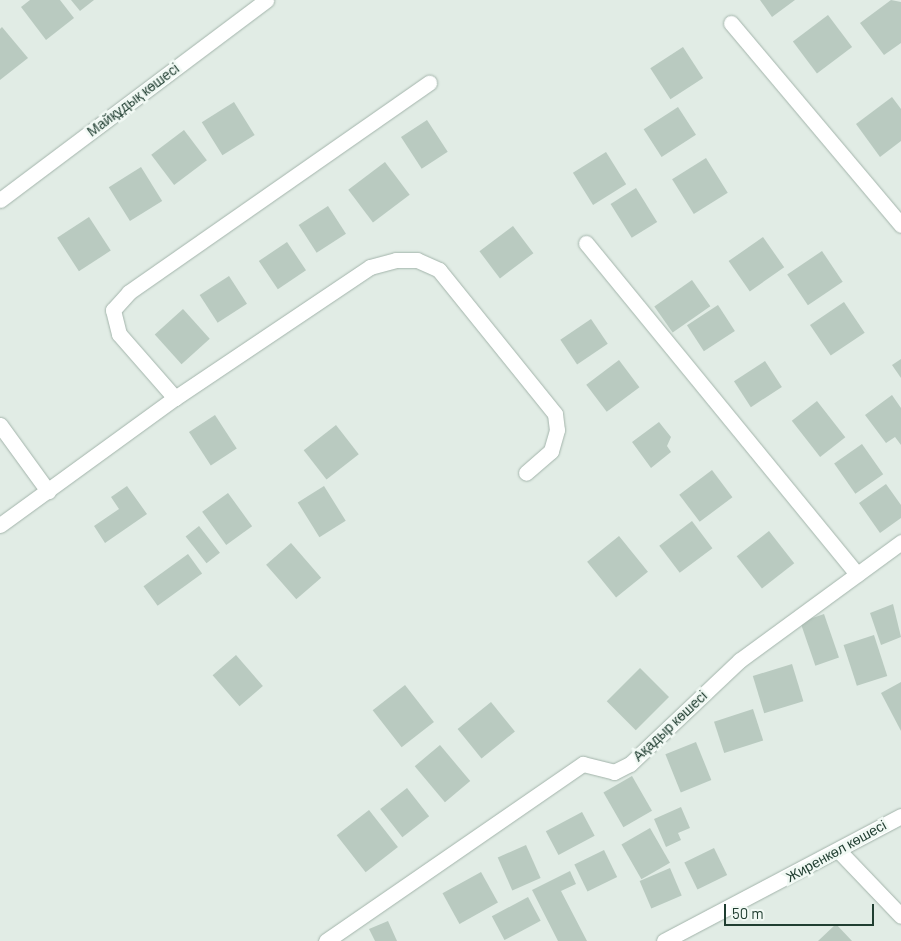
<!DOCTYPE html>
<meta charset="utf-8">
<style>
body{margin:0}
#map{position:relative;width:901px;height:941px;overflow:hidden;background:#e1ece5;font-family:Barlow,sans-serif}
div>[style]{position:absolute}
.building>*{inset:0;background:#b9cac0;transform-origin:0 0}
.roads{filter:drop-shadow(0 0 1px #a3b4ab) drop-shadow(0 0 1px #a3b4ab)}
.minor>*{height:15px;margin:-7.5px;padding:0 7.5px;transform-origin:7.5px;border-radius:7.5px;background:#fff}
span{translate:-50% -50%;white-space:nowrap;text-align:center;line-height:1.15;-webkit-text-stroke:5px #f1f9f4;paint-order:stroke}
.street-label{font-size:14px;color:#203e31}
.scale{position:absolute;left:724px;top:904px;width:150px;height:22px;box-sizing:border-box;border:2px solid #203e31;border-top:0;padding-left:6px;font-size:15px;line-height:18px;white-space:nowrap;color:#203e31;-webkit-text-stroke:4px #f1f9f4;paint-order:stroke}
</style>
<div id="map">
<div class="building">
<div style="clip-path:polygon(30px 0,60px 0,74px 18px,46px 40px,21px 7px)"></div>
<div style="clip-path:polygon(71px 0,94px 0,80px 11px)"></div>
<div style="clip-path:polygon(760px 0,795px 0,772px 17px)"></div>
<div style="clip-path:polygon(891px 0,901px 2px,901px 43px,884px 55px,860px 23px)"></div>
<div style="left:828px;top:15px;width:40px;height:44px;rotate:53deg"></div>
<div style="clip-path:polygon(2px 27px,28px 58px,0 80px,0 29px)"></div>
<div style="left:683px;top:47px;width:37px;height:39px;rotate:57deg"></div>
<div style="clip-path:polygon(892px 97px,901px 109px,901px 141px,880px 157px,856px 124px)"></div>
<div style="left:234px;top:102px;width:39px;height:38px;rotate:58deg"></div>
<div style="left:678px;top:107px;width:33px;height:41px;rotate:57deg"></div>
<div style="left:427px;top:120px;width:38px;height:31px;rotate:57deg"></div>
<div style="left:184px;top:130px;width:38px;height:41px;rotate:53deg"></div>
<div style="left:606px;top:152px;width:38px;height:39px;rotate:58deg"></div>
<div style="left:706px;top:158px;width:41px;height:40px;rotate:58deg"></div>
<div style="left:385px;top:162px;width:41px;height:46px;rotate:53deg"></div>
<div style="left:141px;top:167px;width:40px;height:38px;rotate:58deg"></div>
<div style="left:636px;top:188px;width:40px;height:30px;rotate:58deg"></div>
<div style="left:328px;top:206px;width:33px;height:35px;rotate:57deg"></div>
<div style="left:89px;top:217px;width:40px;height:38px;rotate:57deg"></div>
<div style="left:513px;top:226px;width:34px;height:42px;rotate:53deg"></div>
<div style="left:763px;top:237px;width:37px;height:42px;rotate:55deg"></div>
<div style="left:287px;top:242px;width:34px;height:34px;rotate:56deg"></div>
<div style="left:822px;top:251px;width:37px;height:42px;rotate:56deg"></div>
<div style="left:229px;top:276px;width:33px;height:35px;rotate:57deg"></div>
<div style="left:692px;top:280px;width:32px;height:46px;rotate:55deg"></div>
<div style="left:844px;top:302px;width:37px;height:41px;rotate:56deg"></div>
<div style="left:718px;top:305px;width:31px;height:37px;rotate:57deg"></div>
<div style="left:183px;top:309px;width:40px;height:38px;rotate:48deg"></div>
<div style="left:591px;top:319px;width:30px;height:37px;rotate:56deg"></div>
<div style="clip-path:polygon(901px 359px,901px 378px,892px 365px)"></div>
<div style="left:619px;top:360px;width:34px;height:41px;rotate:53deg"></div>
<div style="left:765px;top:361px;width:31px;height:37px;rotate:57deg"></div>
<div style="clip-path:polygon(892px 395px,901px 408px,901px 445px,895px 437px,886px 443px,865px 415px)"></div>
<div style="left:817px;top:401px;width:46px;height:32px;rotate:52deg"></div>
<div style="left:215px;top:415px;width:40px;height:31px;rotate:57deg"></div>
<div style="clip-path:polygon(659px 422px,671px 437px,667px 446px,671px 452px,651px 468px,632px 442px)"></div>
<div style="left:336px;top:425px;width:37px;height:41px;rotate:52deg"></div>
<div style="left:862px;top:444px;width:37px;height:34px;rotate:55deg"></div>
<div style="left:712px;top:470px;width:34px;height:41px;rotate:53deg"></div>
<div style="clip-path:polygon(886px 484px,901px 505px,901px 518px,880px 533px,859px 503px)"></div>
<div style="clip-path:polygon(127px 486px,147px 514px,105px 543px,94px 526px,119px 509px,111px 497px)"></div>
<div style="left:324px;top:486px;width:41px;height:31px;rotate:58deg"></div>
<div style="left:228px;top:493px;width:41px;height:32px;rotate:54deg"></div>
<div style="left:692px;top:521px;width:34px;height:41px;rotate:53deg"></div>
<div style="left:199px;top:526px;width:34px;height:17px;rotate:52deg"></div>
<div style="left:769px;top:531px;width:41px;height:41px;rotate:52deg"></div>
<div style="left:619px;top:536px;width:46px;height:41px;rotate:51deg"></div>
<div style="left:291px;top:543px;width:46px;height:33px;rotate:49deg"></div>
<div style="left:188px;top:554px;width:24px;height:55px;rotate:54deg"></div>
<div style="clip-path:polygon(893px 604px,901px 637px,881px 645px,870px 613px)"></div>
<div style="left:824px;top:614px;width:46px;height:25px;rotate:71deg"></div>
<div style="left:874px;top:635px;width:43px;height:32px;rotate:72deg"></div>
<div style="left:236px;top:655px;width:41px;height:31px;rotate:49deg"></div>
<div style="left:792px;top:664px;width:39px;height:41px;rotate:73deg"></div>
<div style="left:640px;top:668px;width:41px;height:47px;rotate:45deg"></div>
<div style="clip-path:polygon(901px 682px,901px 731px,881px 693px)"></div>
<div style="left:405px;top:685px;width:47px;height:41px;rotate:52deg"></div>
<div style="left:491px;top:702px;width:38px;height:43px;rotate:51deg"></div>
<div style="left:753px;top:709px;width:33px;height:41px;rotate:72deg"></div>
<div style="left:696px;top:742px;width:41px;height:33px;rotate:68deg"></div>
<div style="left:440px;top:745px;width:47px;height:33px;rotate:50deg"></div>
<div style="left:632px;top:776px;width:40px;height:33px;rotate:60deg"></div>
<div style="left:407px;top:788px;width:36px;height:34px;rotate:52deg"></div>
<div style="clip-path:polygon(681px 807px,690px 828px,678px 833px,681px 840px,666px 847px,654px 819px)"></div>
<div style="left:369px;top:810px;width:47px;height:41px;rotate:52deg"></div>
<div style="left:582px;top:812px;width:27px;height:41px;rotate:62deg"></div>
<div style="left:650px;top:828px;width:40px;height:33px;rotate:60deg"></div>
<div style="left:526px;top:845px;width:36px;height:31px;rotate:66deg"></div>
<div style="left:714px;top:848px;width:30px;height:33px;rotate:64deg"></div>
<div style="left:604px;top:850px;width:30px;height:33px;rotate:64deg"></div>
<div style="left:670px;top:868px;width:30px;height:33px;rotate:67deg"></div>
<div style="clip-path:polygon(570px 871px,576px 884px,561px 891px,587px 941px,558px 941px,532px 890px)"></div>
<div style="left:481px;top:872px;width:35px;height:44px;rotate:61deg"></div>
<div style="left:528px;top:897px;width:27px;height:41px;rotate:62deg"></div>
<div style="clip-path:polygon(388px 921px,397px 941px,375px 941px,369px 929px)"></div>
<div style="clip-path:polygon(836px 924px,852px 941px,818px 941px)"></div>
</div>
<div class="roads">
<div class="minor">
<div style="left:731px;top:23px;width:264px;rotate:49.9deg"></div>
<div style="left:0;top:200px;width:333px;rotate:-36.9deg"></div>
<div style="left:586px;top:243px;width:428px;rotate:50.7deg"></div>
<div style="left:175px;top:398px;width:85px;rotate:-131.2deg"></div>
<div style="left:119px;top:334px;width:25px;rotate:-104deg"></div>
<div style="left:113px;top:310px;width:24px;rotate:-48deg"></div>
<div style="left:129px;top:292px;width:366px;rotate:-34.9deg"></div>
<div style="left:0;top:425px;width:82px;rotate:54deg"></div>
<div style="left:0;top:525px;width:216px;rotate:-36deg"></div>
<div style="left:175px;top:398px;width:235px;rotate:-33.9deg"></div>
<div style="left:370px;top:267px;width:27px;rotate:-15deg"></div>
<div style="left:396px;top:260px;width:21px"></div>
<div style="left:417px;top:260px;width:24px;rotate:24deg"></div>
<div style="left:439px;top:270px;width:185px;rotate:51.1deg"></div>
<div style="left:555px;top:414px;width:16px;rotate:83deg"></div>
<div style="left:557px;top:430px;width:22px;rotate:106deg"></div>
<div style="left:551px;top:451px;width:33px;rotate:139deg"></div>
<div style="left:838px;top:850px;width:91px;rotate:46.3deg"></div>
<div style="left:326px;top:941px;width:312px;rotate:-34.6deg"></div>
<div style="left:583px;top:764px;width:32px;rotate:14deg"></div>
<div style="left:614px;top:772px;width:18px;rotate:-27deg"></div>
<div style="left:630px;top:764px;width:151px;rotate:-43.4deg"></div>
<div style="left:740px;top:660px;width:200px;rotate:-36.2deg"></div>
<div style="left:664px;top:941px;width:268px;rotate:-27.8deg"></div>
</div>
</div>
<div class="street-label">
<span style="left:133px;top:100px;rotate:-37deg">Майқұдық көшесі</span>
<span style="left:670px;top:726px;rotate:-43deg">Ақадыр көшесі</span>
<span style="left:836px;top:851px;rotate:-29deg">Жиренкөл көшесі</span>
</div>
<div class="scale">50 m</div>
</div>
